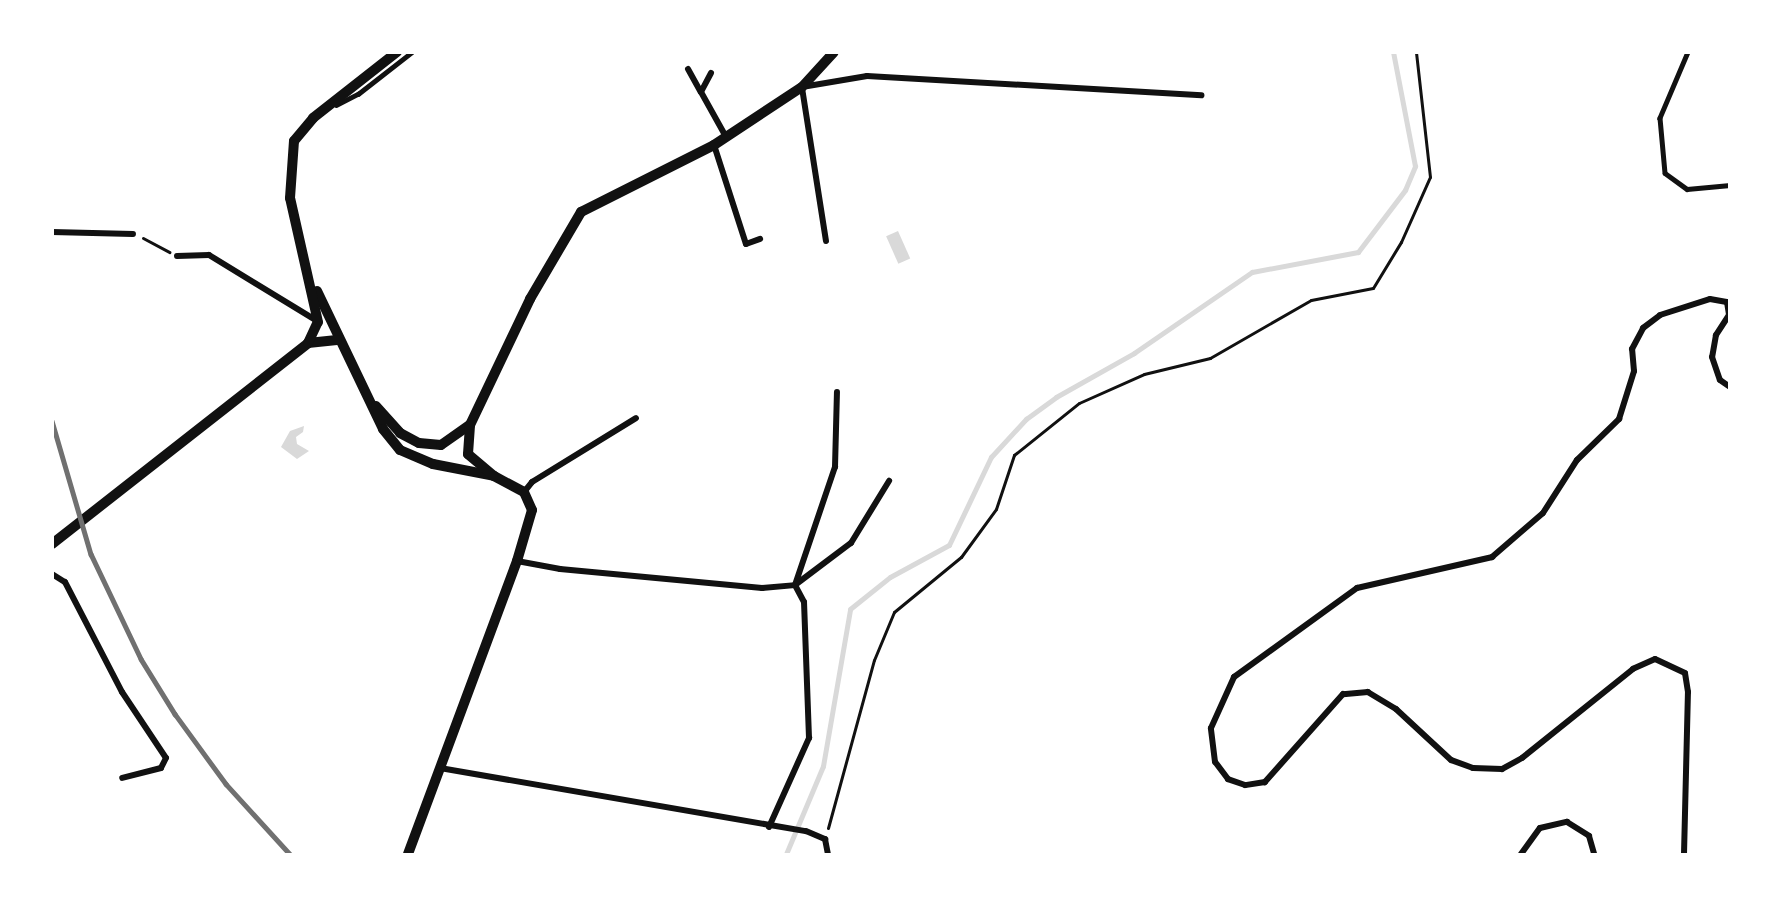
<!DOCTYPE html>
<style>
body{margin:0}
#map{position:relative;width:1782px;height:907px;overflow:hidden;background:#fff;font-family:"Fira Sans Condensed",sans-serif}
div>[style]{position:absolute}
.water>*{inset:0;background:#d9d9d9;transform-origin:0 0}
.stream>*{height:5px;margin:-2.5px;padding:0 2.5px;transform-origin:2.5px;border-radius:2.5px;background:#d9d9d9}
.path>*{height:3px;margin:-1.5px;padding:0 1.5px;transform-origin:1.5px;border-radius:1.5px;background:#111}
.service>*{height:4.5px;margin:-2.25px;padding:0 2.25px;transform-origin:2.25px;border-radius:2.25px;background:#111}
.minor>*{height:6px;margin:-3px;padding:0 3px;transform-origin:3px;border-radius:3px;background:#111}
.tertiary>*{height:10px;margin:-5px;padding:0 5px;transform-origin:5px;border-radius:5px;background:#111}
.rail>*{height:4.5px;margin:-2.25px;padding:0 2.25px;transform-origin:2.25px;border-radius:2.25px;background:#707070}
span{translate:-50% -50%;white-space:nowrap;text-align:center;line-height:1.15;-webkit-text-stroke:6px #fff;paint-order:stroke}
.frame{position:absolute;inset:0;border:54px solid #fff;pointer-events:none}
</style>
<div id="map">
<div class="water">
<div style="left:898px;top:231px;width:30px;height:13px;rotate:66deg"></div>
<div style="clip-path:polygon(304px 426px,303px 432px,296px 437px,297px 444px,309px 451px,297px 459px,281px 447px,290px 431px)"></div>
</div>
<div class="stream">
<div style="left:786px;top:854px;width:95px;rotate:-67.2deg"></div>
<div style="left:823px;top:766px;width:159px;rotate:-80.2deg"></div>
<div style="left:850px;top:609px;width:51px;rotate:-38.7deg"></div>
<div style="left:890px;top:577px;width:67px;rotate:-28.5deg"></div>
<div style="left:949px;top:545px;width:98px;rotate:-64.5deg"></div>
<div style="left:991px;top:457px;width:52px;rotate:-47.4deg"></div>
<div style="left:1026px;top:419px;width:37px;rotate:-36deg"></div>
<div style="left:1056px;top:397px;width:90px;rotate:-29.4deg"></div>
<div style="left:1134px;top:353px;width:143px;rotate:-34.5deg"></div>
<div style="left:1252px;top:272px;width:108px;rotate:-10.7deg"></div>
<div style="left:1358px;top:252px;width:78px;rotate:-52.8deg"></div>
<div style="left:1405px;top:190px;width:26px;rotate:-67deg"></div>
<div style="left:1415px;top:166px;width:116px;rotate:-100.9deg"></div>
</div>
<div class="path">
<div style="left:143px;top:238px;width:30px;rotate:28deg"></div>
<div style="left:828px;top:828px;width:174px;rotate:-74.7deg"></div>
<div style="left:874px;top:660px;width:52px;rotate:-67.4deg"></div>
<div style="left:894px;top:612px;width:87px;rotate:-39.4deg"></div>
<div style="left:961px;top:557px;width:59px;rotate:-53.9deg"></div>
<div style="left:996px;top:509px;width:57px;rotate:-71.6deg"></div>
<div style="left:1014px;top:455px;width:83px;rotate:-38.7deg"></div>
<div style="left:1079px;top:403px;width:71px;rotate:-24deg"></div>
<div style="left:1144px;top:374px;width:68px;rotate:-13.6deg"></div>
<div style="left:1210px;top:358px;width:116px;rotate:-29.9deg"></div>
<div style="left:1311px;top:300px;width:63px;rotate:-11deg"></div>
<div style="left:1373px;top:288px;width:54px;rotate:-58.7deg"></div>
<div style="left:1401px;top:242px;width:71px;rotate:-66deg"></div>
<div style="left:1430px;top:177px;width:126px;rotate:-96.4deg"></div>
</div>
<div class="service">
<div style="left:1688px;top:52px;width:72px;rotate:113deg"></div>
<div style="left:1660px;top:118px;width:55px;rotate:84.8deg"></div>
<div style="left:1665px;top:173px;width:27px;rotate:36deg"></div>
<div style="left:1687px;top:189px;width:43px;rotate:-5.3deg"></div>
<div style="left:336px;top:105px;width:25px;rotate:-27deg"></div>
<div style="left:358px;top:94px;width:68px;rotate:-37.9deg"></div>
</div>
<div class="minor">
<div style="left:688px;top:69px;width:26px;rotate:61deg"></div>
<div style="left:711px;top:73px;width:21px;rotate:118deg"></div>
<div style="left:701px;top:92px;width:51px;rotate:60.9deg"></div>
<div style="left:714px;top:145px;width:104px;rotate:72.1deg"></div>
<div style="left:746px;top:244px;width:15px;rotate:-20deg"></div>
<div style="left:52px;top:232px;width:81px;rotate:1.4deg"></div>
<div style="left:826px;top:241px;width:156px;rotate:-98.9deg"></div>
<div style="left:802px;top:87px;width:66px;rotate:-9.6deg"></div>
<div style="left:867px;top:76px;width:335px;rotate:3.3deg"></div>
<div style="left:177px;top:256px;width:32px;rotate:-2deg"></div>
<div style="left:209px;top:255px;width:127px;rotate:31.4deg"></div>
<div style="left:524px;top:492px;width:13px;rotate:-51deg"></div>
<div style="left:532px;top:482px;width:122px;rotate:-31.6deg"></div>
<div style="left:517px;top:561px;width:44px;rotate:10.5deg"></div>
<div style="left:560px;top:569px;width:203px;rotate:5.4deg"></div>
<div style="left:762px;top:588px;width:33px;rotate:-5deg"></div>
<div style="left:795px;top:585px;width:70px;rotate:-36.9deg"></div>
<div style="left:851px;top:543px;width:73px;rotate:-58.5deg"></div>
<div style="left:52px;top:574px;width:15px;rotate:32deg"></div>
<div style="left:65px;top:582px;width:124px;rotate:62.6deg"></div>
<div style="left:122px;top:692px;width:79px;rotate:56.3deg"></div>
<div style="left:166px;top:758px;width:11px;rotate:117deg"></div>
<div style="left:161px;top:768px;width:40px;rotate:165.6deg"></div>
<div style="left:440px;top:768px;width:371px;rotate:9.8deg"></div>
<div style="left:806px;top:831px;width:21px;rotate:23deg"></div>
<div style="left:825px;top:839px;width:15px;rotate:79deg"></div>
<div style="left:769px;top:827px;width:98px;rotate:-65.8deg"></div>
<div style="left:809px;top:738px;width:136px;rotate:-92.1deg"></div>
<div style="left:804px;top:602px;width:19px;rotate:-118deg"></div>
<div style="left:795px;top:585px;width:125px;rotate:-71.3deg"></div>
<div style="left:835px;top:467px;width:75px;rotate:-88.5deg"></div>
<div style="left:1521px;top:854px;width:32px;rotate:-54deg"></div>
<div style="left:1540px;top:828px;width:28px;rotate:-13deg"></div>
<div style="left:1567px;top:822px;width:26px;rotate:32deg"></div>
<div style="left:1589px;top:836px;width:19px;rotate:74deg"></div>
<div style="left:1684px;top:854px;width:162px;rotate:-88.6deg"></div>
<div style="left:1688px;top:692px;width:19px;rotate:-99deg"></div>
<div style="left:1685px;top:673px;width:33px;rotate:-155deg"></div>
<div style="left:1655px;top:659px;width:24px;rotate:156deg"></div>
<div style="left:1633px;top:669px;width:142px;rotate:141.3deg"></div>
<div style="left:1522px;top:758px;width:23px;rotate:151deg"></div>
<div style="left:1502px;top:769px;width:29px;rotate:-178deg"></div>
<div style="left:1473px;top:768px;width:23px;rotate:-160deg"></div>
<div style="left:1451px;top:760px;width:75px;rotate:-137.2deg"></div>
<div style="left:1396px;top:709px;width:33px;rotate:-149deg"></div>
<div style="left:1368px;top:692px;width:25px;rotate:175deg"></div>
<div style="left:1343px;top:694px;width:118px;rotate:131.6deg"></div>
<div style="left:1265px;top:782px;width:20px;rotate:171deg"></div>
<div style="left:1245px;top:785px;width:18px;rotate:-161deg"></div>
<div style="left:1228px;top:779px;width:21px;rotate:-127deg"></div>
<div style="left:1215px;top:762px;width:34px;rotate:-97deg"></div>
<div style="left:1211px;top:728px;width:56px;rotate:-65.7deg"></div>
<div style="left:1234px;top:677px;width:152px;rotate:-35.9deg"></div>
<div style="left:1357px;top:588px;width:139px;rotate:-12.9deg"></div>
<div style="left:1492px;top:557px;width:67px;rotate:-40.8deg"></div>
<div style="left:1543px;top:513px;width:63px;rotate:-57.3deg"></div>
<div style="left:1577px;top:460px;width:59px;rotate:-44.3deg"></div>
<div style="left:1619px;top:419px;width:50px;rotate:-72.6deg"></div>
<div style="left:1634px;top:371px;width:22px;rotate:-95deg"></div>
<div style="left:1632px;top:349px;width:24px;rotate:-62deg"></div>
<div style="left:1643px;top:328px;width:21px;rotate:-37deg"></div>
<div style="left:1660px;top:315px;width:52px;rotate:-17.7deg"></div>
<div style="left:1710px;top:299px;width:17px;rotate:10deg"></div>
<div style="left:1727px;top:302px;width:13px;rotate:81deg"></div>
<div style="left:1729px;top:315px;width:24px;rotate:123deg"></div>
<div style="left:1716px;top:335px;width:22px;rotate:100deg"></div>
<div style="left:1712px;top:357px;width:24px;rotate:71deg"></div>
<div style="left:1720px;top:380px;width:12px;rotate:35deg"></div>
</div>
<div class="tertiary">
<div style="left:317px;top:291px;width:153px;rotate:64.4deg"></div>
<div style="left:383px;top:429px;width:27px;rotate:51deg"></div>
<div style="left:400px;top:450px;width:36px;rotate:23deg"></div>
<div style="left:433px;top:464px;width:62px;rotate:11.1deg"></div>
<div style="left:308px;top:343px;width:29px;rotate:-6deg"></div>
<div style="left:376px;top:406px;width:36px;rotate:48deg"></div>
<div style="left:400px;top:433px;width:21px;rotate:28deg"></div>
<div style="left:419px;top:443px;width:22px;rotate:5deg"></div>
<div style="left:441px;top:445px;width:35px;rotate:-35deg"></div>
<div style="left:52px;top:544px;width:325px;rotate:-38.1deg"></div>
<div style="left:308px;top:343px;width:23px;rotate:-65deg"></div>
<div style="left:318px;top:322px;width:127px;rotate:-102.7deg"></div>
<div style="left:290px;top:198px;width:57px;rotate:-86deg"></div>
<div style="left:294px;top:141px;width:30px;rotate:-50deg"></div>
<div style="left:313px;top:118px;width:107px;rotate:-38.2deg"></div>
<div style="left:408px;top:854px;width:313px;rotate:-69.6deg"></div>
<div style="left:517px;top:561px;width:53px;rotate:-73.6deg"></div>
<div style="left:532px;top:510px;width:20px;rotate:-114deg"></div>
<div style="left:524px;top:492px;width:34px;rotate:-152deg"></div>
<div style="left:494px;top:476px;width:34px;rotate:-140deg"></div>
<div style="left:468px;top:454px;width:29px;rotate:-86deg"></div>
<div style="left:470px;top:425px;width:140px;rotate:-64.5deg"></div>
<div style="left:530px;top:299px;width:101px;rotate:-59.6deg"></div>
<div style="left:581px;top:212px;width:149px;rotate:-26.7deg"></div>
<div style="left:714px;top:145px;width:105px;rotate:-33.4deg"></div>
<div style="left:802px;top:87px;width:47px;rotate:-47.6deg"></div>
</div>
<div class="rail">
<div style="left:52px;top:421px;width:139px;rotate:73.7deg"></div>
<div style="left:91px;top:554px;width:116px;rotate:64.5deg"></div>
<div style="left:141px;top:659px;width:65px;rotate:58.3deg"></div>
<div style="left:175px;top:714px;width:87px;rotate:53.9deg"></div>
<div style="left:226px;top:784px;width:95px;rotate:47.6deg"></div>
</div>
<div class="frame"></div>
</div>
